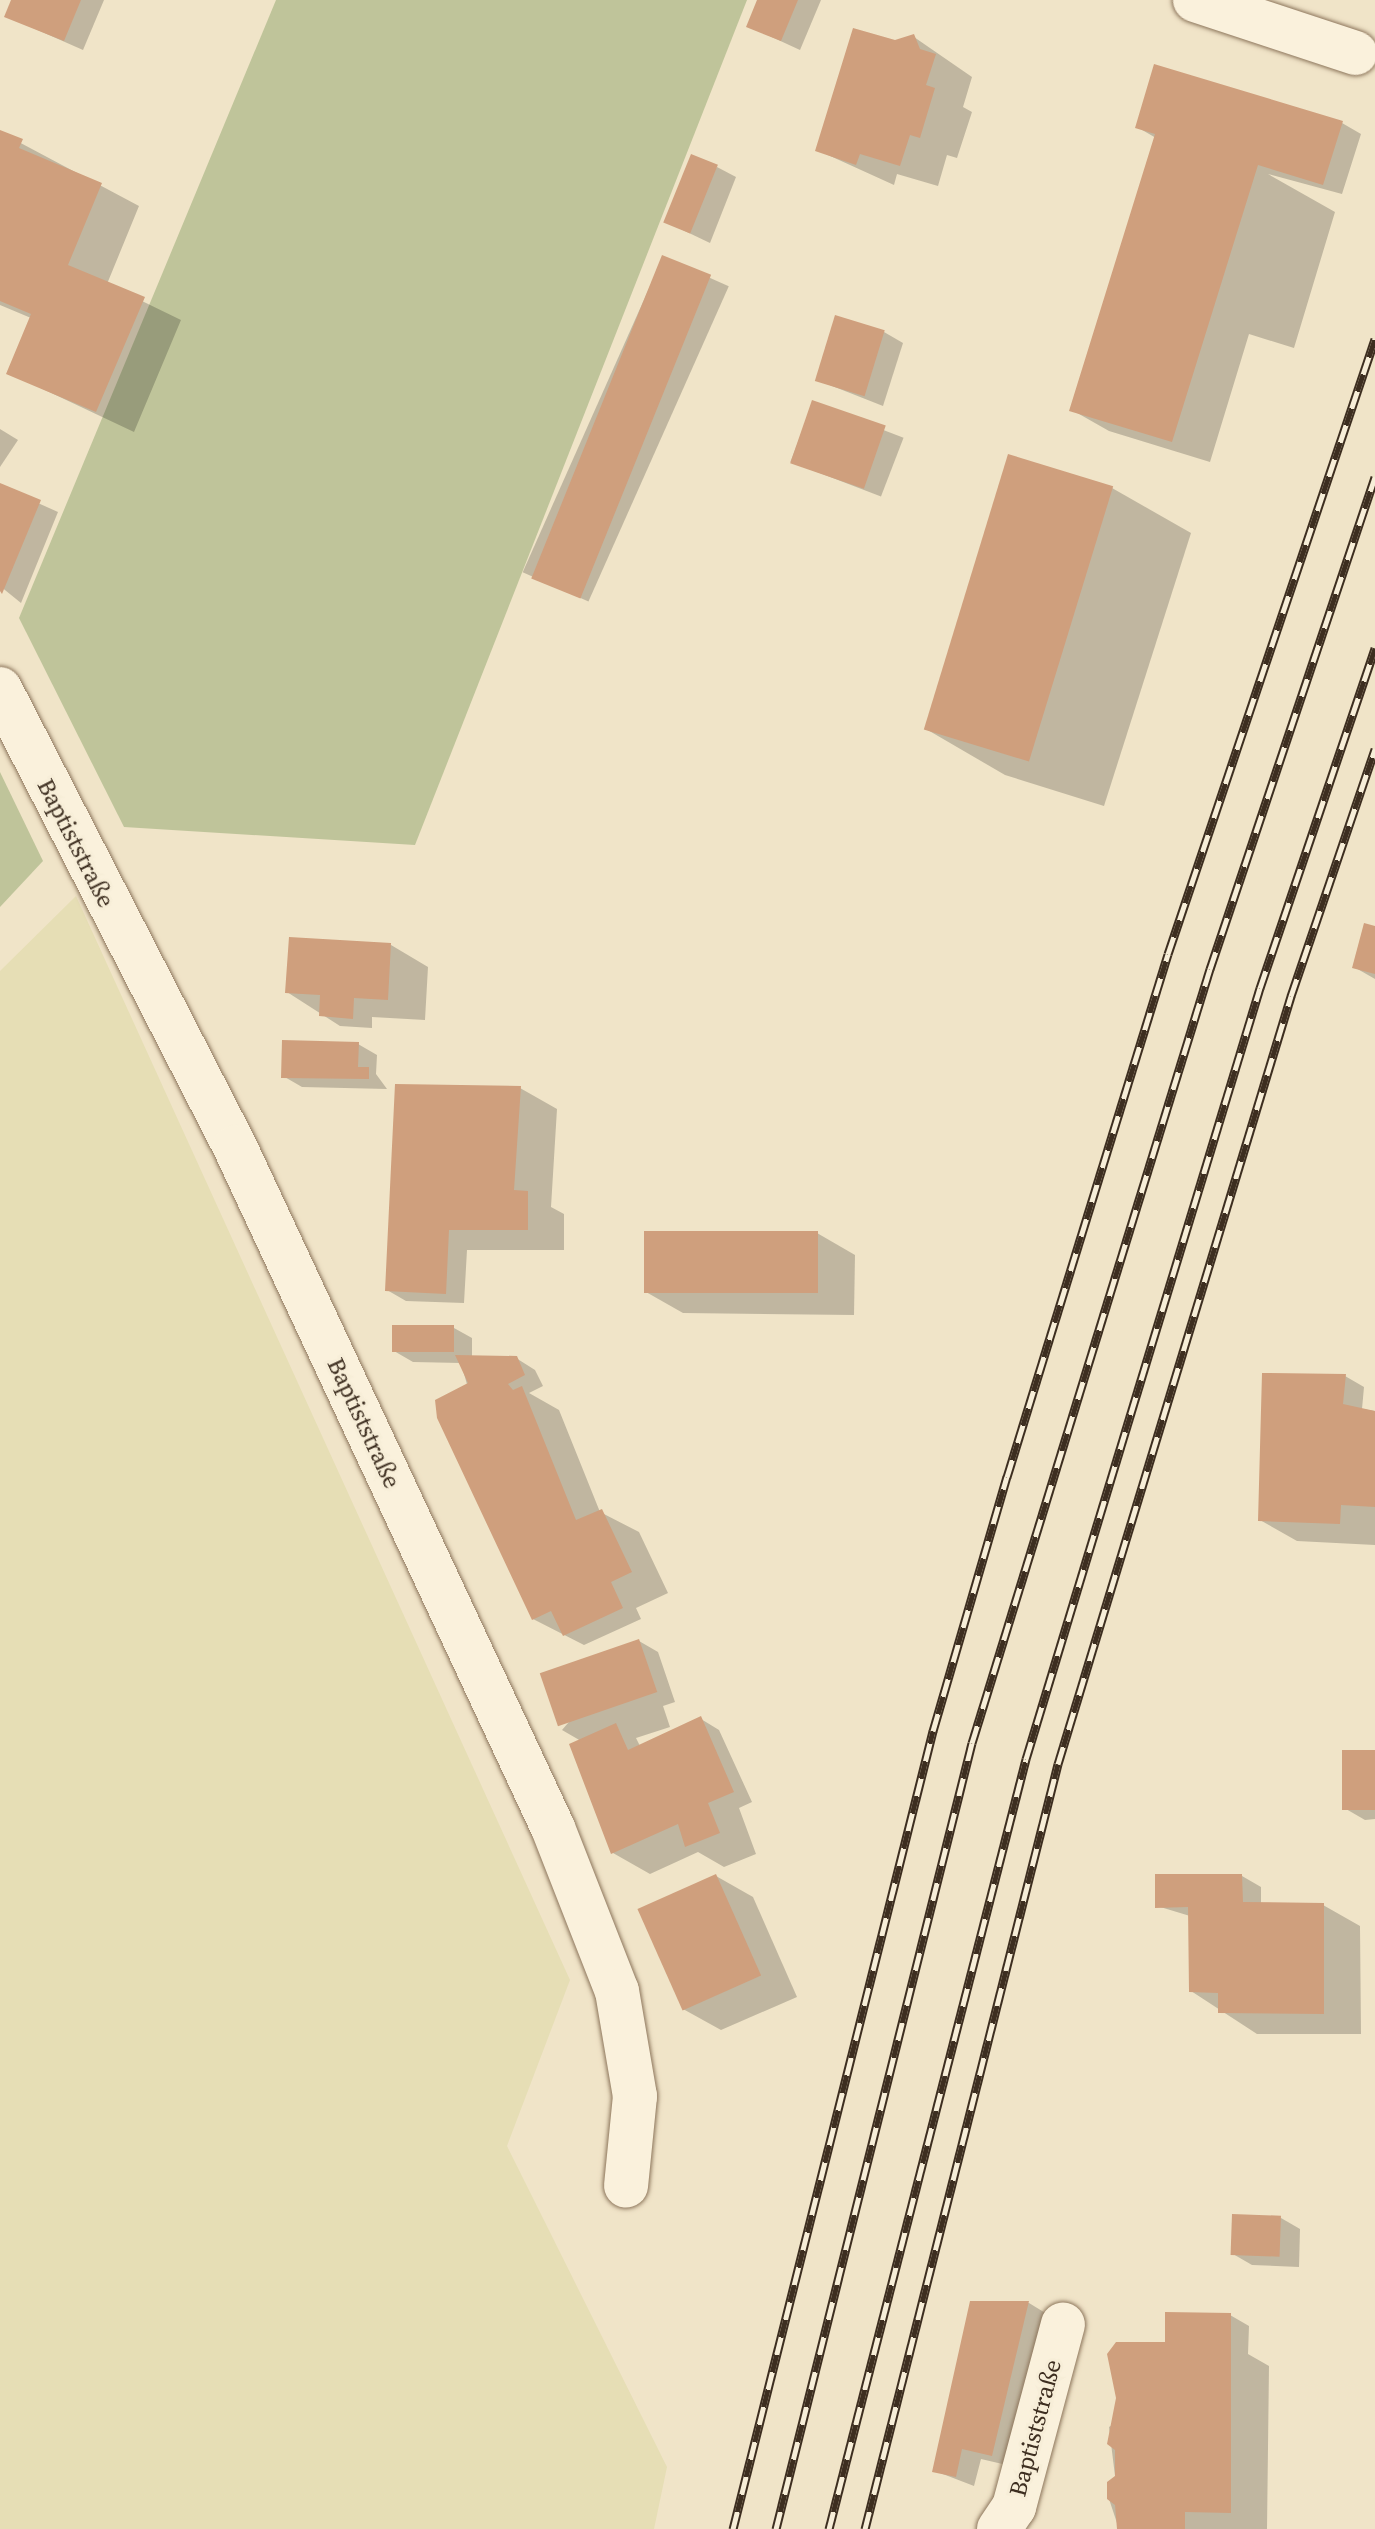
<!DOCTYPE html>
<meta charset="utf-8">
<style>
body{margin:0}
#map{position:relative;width:1375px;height:2529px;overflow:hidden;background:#f0e4c8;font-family:"Source Serif 4",serif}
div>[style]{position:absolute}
.farmland>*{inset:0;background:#e6deb5}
.cemetery>*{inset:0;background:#bfc49a}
.shadow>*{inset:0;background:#0003;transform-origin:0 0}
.building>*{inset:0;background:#cf9f7d;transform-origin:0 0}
.roads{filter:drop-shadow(0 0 2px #8d765c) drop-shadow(0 0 2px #8d765c)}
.minor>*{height:44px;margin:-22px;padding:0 22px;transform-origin:22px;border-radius:22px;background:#faf1dc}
.rail>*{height:9px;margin-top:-4.5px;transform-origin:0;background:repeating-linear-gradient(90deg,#f7eed8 0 18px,#3d2e20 0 36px);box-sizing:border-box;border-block:2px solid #3d2e20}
span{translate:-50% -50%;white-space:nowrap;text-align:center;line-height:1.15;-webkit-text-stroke:6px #f7eed8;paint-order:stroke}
.street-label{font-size:24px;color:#3d2e20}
</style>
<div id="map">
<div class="farmland">
<div style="clip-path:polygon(76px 896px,570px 1980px,507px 2146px,667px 2467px,654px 2529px,0 2529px,0 971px)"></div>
</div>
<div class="cemetery">
<div style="clip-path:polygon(276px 0,747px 0,415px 845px,124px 827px,19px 618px)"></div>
<div style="clip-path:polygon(0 772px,43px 861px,0 907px)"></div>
</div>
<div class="shadow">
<div style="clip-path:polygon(13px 0,104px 0,83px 50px,6px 16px)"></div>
<div style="clip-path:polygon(759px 0,821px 0,800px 50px,748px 26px)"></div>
<div style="clip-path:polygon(914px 37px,972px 77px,963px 107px,972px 112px,957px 158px,947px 155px,938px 186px,897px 174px,894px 185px,817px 150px,895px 42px)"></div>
<div style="clip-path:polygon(1342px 123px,1361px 134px,1342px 194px,1268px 174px,1335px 212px,1294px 348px,1249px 334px,1210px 462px,1109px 431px,1072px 410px,1156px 138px,1137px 127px)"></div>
<div style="clip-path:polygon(0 132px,139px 206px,107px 284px,181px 320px,134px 432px,9px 373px,31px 318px,0 305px)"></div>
<div style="clip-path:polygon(717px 167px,736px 177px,710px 243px,666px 222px)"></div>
<div style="left:663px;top:257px;width:72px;height:345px;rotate:24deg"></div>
<div style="clip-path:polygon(884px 332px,903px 343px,883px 406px,817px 380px)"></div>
<div style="left:813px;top:403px;width:97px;height:63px;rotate:21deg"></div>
<div style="clip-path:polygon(0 429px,18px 440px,0 467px)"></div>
<div style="clip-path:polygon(0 486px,58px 512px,21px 603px,0 586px)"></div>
<div style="clip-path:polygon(1112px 488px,1191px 533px,1104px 806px,1005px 775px,926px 729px)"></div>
<div style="clip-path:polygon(1375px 928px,1375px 979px,1354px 967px)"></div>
<div style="clip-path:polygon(391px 945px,428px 967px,425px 1020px,372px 1017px,372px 1028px,340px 1026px,287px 992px)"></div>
<div style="clip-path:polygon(358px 1044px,377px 1055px,376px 1074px,387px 1089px,302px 1087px,283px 1076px)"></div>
<div style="clip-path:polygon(520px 1088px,557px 1109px,551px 1207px,564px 1214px,564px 1250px,467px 1250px,464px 1303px,406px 1301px,387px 1290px)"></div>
<div style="clip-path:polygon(817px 1233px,855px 1255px,854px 1315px,683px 1313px,646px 1292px)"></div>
<div style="clip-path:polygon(454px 1328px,472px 1338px,472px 1357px,516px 1358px,535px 1370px,543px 1386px,529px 1393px,559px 1410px,600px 1512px,639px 1532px,668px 1593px,636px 1608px,641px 1619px,584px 1645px,533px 1619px,461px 1363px,413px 1362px,394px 1351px)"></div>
<div style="clip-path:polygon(1345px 1376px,1364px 1387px,1362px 1409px,1375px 1411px,1375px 1545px,1297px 1541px,1260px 1520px)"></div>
<div style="clip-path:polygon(639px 1641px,658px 1652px,675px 1702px,663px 1706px,670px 1727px,636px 1738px,640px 1746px,701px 1719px,719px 1730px,752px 1802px,739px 1808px,756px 1854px,724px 1867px,698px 1852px,650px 1874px,613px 1853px,581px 1741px,562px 1730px)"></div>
<div style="clip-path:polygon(1375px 1752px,1375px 1819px,1365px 1820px,1346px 1809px)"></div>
<div style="clip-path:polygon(716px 1876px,753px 1897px,797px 1997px,721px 2030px,683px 2009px)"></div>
<div style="clip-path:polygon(1242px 1876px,1261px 1887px,1261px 1905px,1323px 1905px,1360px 1926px,1361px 2034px,1257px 2034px,1191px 1991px,1190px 1916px,1157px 1906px)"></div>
<div style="clip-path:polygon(1281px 2218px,1300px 2229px,1299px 2267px,1252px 2265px,1233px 2254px)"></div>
<div style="clip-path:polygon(971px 2303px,1029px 2303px,1047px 2314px,1011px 2466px,981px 2459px,974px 2486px,935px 2471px)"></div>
<div style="clip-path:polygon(1230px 2315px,1249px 2326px,1248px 2354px,1269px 2366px,1267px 2529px,1119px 2529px,1109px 2499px,1115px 2476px,1109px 2427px,1117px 2422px,1118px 2376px,1109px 2354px,1173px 2344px)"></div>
</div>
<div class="building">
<div style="clip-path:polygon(11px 0,81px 0,64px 41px,4px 17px)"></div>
<div style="clip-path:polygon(757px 0,798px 0,781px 41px,746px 27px)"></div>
<div style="clip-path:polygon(853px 28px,895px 40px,914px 34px,920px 49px,936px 54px,926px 85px,935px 88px,920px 138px,910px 135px,900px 166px,860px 154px,856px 165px,815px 151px)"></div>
<div style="clip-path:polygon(1154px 64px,1343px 121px,1323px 185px,1258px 165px,1172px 442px,1069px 411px,1155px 134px,1135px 128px)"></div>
<div style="clip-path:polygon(0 130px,23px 139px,19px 148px,102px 183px,68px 265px,145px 297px,96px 412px,6px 374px,31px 314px,0 301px)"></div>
<div style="left:691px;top:154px;width:29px;height:74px;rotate:22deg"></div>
<div style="left:662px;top:255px;width:53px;height:349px;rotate:22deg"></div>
<div style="left:835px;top:315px;width:52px;height:69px;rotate:17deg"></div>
<div style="left:812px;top:400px;width:78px;height:67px;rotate:19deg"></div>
<div style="left:1008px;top:454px;width:110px;height:288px;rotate:17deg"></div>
<div style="clip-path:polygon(0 483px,41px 500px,2px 594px,0 591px)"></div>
<div style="clip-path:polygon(1364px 923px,1375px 926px,1375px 974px,1352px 968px)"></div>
<div style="clip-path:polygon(289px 937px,391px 943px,388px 1000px,354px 998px,353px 1019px,319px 1016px,320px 995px,285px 993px)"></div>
<div style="clip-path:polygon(282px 1040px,359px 1042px,358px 1067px,369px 1067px,369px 1079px,281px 1078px)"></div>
<div style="clip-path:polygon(395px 1084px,521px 1086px,514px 1190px,528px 1191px,528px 1230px,449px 1230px,446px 1294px,385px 1291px)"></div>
<div style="left:644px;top:1231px;width:174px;height:62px"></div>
<div style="left:392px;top:1325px;width:62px;height:27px"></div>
<div style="clip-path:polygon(455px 1355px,517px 1356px,525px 1375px,508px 1384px,513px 1390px,522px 1386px,576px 1520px,602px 1509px,632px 1572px,611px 1582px,623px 1608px,563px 1636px,551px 1611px,532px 1620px,437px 1418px,435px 1400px,468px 1383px)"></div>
<div style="clip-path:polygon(1262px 1373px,1346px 1374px,1343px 1404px,1375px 1411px,1375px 1507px,1341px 1505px,1340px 1524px,1258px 1521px)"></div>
<div style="left:639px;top:1639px;width:56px;height:105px;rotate:71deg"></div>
<div style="clip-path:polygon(701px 1716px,734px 1792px,708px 1803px,720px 1833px,685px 1847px,678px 1824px,611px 1854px,569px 1744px,616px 1723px,628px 1750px)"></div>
<div style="left:1342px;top:1750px;width:33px;height:60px"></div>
<div style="left:716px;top:1874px;width:111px;height:86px;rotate:66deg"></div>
<div style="clip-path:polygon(1155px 1874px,1242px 1874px,1243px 1902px,1324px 1903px,1324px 2014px,1218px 2013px,1218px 1993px,1189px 1992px,1188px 1907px,1155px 1908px)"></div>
<div style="left:1232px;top:2214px;width:49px;height:41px;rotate:2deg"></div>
<div style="clip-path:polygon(970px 2301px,1029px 2301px,992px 2456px,962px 2449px,956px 2477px,932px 2472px)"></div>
<div style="clip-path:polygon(1165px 2312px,1231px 2313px,1231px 2513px,1185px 2512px,1185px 2529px,1117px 2529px,1115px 2505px,1107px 2499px,1107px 2482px,1115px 2476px,1115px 2450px,1107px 2444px,1116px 2398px,1107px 2354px,1116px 2342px,1165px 2342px)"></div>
</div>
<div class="roads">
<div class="minor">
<div style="left:1195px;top:0;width:169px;rotate:18.3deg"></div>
<div style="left:0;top:689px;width:515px;rotate:62.84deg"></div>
<div style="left:235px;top:1147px;width:752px;rotate:64.97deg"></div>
<div style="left:553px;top:1828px;width:175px;rotate:68.6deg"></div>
<div style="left:617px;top:1991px;width:107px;rotate:80.3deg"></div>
<div style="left:635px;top:2096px;width:90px;rotate:95.7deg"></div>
<div style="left:999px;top:2529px;width:27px;rotate:-56deg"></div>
<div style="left:1014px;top:2507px;width:189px;rotate:-75deg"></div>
</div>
</div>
<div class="rail">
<div style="left:733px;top:2529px;width:823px;rotate:-75.93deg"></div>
<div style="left:933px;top:1731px;width:265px;rotate:-73.8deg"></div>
<div style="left:1007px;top:1477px;width:547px;rotate:-72.89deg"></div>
<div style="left:1168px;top:954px;width:649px;rotate:-71.4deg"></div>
<div style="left:776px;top:2529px;width:810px;rotate:-76deg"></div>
<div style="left:972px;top:1743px;width:810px;rotate:-72.91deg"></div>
<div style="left:1210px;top:969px;width:519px;rotate:-71.46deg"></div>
<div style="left:829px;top:2529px;width:795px;rotate:-75.65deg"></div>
<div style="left:1026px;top:1759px;width:806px;rotate:-73.12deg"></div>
<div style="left:1260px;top:988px;width:359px;rotate:-71.3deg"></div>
<div style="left:865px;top:2529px;width:789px;rotate:-75.84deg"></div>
<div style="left:1058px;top:1764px;width:803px;rotate:-73.12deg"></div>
<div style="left:1291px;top:996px;width:261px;rotate:-71.2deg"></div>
</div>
<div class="street-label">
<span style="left:76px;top:843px;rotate:63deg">Baptiststraße</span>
<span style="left:364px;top:1423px;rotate:65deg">Baptiststraße</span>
<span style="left:1035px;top:2428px;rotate:-75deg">Baptiststraße</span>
</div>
</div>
